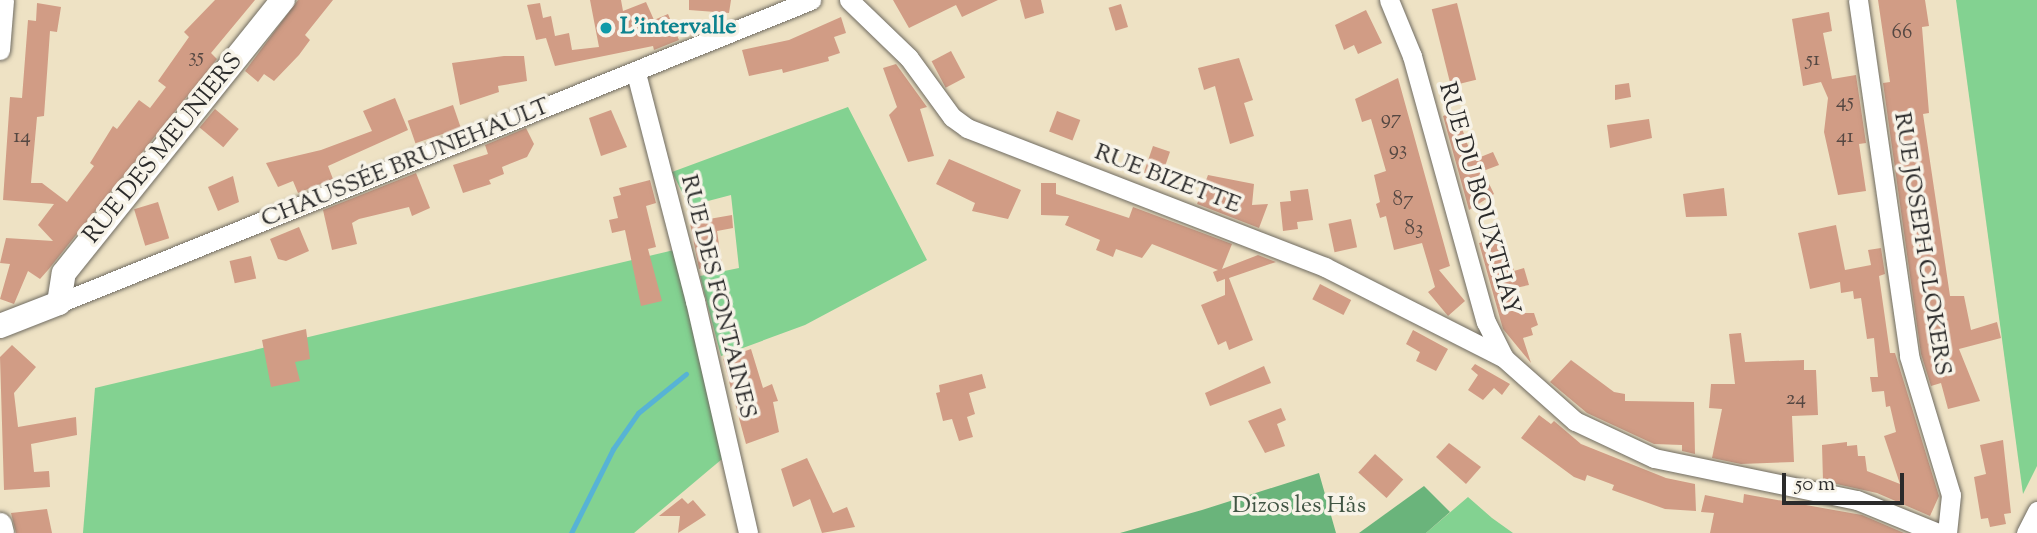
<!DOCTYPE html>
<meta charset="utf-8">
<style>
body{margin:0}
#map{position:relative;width:2037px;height:533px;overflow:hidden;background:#eee2c4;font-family:"Sorts Mill Goudy",serif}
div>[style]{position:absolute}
.green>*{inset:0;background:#83d291}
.forest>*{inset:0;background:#6ab47b}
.stream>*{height:5px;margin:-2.5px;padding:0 2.5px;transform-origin:2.5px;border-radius:2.5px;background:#57b3d5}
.building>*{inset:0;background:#d19c85;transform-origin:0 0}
.roads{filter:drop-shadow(0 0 2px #6f6b61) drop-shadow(0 0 2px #6f6b61)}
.minor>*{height:19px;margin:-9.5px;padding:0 9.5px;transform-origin:9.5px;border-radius:9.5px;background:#fff}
.tertiary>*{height:24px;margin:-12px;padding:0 12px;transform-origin:12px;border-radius:12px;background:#fff}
.dots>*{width:19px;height:19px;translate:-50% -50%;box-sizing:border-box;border:4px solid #f7f3e8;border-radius:50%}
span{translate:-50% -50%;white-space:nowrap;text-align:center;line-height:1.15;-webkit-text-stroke:7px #f7f3e8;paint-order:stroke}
.number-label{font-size:21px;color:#544742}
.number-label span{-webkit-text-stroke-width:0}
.culture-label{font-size:24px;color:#0d838f;font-weight:700}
.left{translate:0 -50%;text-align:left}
.street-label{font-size:24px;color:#2b2b2b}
.park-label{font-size:24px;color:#415544}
.scale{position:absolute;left:1782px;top:473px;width:122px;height:32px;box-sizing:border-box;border:4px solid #2b2b2b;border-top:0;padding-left:9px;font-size:21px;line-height:24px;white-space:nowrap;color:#2b2b2b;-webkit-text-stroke:5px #f7f3e8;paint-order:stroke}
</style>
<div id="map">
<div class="green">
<div style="clip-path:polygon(1956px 0,2037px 0,2037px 466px,2023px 494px)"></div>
<div style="clip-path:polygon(848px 107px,927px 260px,805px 325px,721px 356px,700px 276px,739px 268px,731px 195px,689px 206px,672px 172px)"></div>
<div style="clip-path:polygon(674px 250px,728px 454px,634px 533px,83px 533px,95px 388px)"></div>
<div style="clip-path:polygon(1468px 497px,1492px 518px,1513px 533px,1426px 533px)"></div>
</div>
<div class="forest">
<div style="clip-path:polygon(1319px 473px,1336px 533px,1120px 533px,1202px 510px)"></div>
<div style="clip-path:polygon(1424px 486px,1450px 512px,1426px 533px,1359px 533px)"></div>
</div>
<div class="stream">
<div style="left:571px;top:533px;width:94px;rotate:-63.4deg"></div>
<div style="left:613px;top:449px;width:44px;rotate:-55.2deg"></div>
<div style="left:638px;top:413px;width:62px;rotate:-39.1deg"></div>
</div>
<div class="building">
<div style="clip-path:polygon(215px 0,255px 0,211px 53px,217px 59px,48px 270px,40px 279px,28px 271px,14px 304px,0 299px,10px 264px,0 263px,6px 238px,53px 241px,38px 225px,54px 204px,3px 200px,10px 97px,22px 98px,28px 20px,36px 21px,37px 3px,61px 7px,57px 32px,50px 31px,44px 116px,37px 117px,31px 183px,42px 183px,67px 202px,94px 166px,90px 163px,113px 126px,117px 129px,139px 100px,150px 108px,166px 87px,158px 81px,189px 37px,184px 32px)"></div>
<div style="clip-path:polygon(298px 0,333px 0,305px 35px,310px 40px,299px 55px,274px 81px,264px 74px,258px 82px,245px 71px)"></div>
<div style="clip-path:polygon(590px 0,621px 0,623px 11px,646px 2px,654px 20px,668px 14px,679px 40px,654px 50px,653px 46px,555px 66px,546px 38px,536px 40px,527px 5px,540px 3px,543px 18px,551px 16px,555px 36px,569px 33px,572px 50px,599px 47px)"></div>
<div style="clip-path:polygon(689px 0,731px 0,729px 13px,689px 10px)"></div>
<div style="clip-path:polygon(893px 0,998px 0,962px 17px,956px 5px,909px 28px)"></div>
<div style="clip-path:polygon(1020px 0,1041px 0,1044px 13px,1025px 19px)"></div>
<div style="clip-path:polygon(1878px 0,1925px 0,1929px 26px,1922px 27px,1929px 113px,1923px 114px,1950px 296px,1964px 296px,1971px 330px,1997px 322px,2001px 338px,1959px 349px,1980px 401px,1948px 409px,1941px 383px,1931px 386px,1921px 354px,1883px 83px,1890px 82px)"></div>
<div style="left:1457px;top:3px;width:79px;height:26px;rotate:76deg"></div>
<div style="left:1121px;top:4px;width:24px;height:13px;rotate:73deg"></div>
<div style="clip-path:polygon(1366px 10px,1382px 43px,1358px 54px,1354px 45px,1344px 50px,1335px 25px)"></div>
<div style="clip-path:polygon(1829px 12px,1832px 31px,1823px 33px,1832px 79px,1856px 75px,1866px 143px,1859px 144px,1866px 191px,1838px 195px,1824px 132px,1828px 98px,1821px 82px,1803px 86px,1792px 19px)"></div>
<div style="clip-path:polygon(841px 17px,846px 33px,834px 37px,840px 53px,828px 57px,829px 61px,783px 73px,782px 69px,749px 76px,742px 50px,789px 40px)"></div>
<div style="left:951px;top:51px;width:30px;height:22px;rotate:62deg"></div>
<div style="clip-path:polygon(504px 56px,524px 56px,527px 81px,498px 86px,499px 92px,460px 105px,452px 63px)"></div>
<div style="clip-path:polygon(1239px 58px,1253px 100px,1244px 103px,1254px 136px,1230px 144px,1215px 86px,1204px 90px,1198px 68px)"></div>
<div style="clip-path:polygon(896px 64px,927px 107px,920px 109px,934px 156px,908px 162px,889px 115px,897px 107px,883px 68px)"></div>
<div style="clip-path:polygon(1398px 78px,1450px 266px,1439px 270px,1465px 301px,1448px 316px,1428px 292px,1435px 287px,1422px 243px,1394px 250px,1386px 216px,1380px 218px,1376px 204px,1380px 202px,1374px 175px,1386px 171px,1371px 119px,1362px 122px,1355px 99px)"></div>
<div style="clip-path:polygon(1629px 83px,1631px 97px,1615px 100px,1615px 85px)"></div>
<div style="clip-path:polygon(395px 98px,408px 130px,328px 166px,333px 179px,298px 193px,293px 181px,278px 187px,266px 163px,321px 150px,372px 131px,363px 111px)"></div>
<div style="left:453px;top:105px;width:24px;height:48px;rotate:71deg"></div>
<div style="left:215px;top:109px;width:31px;height:24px;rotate:40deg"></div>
<div style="clip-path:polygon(611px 110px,627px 147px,601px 156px,589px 118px)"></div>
<div style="left:1057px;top:111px;width:25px;height:22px;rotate:21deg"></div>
<div style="clip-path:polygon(1456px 111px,1473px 160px,1493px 152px,1499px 165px,1483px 171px,1494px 194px,1469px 210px,1443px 116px)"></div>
<div style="clip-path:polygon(1649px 119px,1652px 138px,1610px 148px,1607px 125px)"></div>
<div style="clip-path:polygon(526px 128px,534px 144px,527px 157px,502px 167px,504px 174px,489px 180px,491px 184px,463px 193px,453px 165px,488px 154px,485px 145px)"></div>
<div style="left:1153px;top:146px;width:18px;height:28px;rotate:19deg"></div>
<div style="clip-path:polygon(949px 159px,1021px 190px,1008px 219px,972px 211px,975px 203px,936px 184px)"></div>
<div style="clip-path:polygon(416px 173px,430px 208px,412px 216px,409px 207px,359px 219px,352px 223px,357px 244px,332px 250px,323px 210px)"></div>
<div style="clip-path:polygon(1208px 175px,1254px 184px,1252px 205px,1268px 204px,1259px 228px,1197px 204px)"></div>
<div style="clip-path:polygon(233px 176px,239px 202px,218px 211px,208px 187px)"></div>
<div style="clip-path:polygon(650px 180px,656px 203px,646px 206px,656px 247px,648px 249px,662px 301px,641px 306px,625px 230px,612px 233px,609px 220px,618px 218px,613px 197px,621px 195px,619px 188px)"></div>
<div style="clip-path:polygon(1041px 183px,1056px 183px,1056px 194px,1117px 214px,1129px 218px,1133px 207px,1232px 244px,1222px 269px,1258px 255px,1276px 262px,1229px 278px,1253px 340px,1229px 350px,1226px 341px,1218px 345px,1201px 305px,1225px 295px,1225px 279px,1217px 282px,1213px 272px,1218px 270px,1152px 244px,1142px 258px,1116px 249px,1113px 257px,1096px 250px,1100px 240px,1065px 225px,1069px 216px,1041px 215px)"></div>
<div style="clip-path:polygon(1724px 188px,1727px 216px,1686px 217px,1683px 194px)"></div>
<div style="clip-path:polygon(1308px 189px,1313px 220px,1297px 222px,1298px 229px,1283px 231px,1280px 202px,1291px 201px,1290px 191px)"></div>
<div style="left:158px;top:202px;width:38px;height:25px;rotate:73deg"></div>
<div style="clip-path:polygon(708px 210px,709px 219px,732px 215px,733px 228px,717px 231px,722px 265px,699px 269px,688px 213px)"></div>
<div style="left:1351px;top:219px;width:29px;height:23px;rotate:78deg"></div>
<div style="clip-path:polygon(1836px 225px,1845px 270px,1871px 265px,1868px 250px,1881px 248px,1885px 274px,1879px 276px,1890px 353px,1895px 353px,1939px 496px,1930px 516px,1877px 493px,1823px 481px,1822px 445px,1847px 442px,1847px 446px,1857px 445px,1858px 456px,1865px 456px,1867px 471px,1900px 484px,1884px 436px,1896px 432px,1890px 406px,1886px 407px,1884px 391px,1872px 392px,1870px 377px,1878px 377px,1874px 338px,1867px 339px,1861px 298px,1854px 299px,1853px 291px,1841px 293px,1840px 282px,1810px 289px,1798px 233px)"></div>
<div style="clip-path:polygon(299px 227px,309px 251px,286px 261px,278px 259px,270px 239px)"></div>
<div style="clip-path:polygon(1504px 237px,1514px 271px,1524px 268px,1529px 285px,1511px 289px,1518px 313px,1534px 313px,1538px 325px,1531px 328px,1533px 335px,1523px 338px,1531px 363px,1503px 329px,1479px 243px)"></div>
<div style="left:251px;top:256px;width:23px;height:22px;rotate:77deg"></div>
<div style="left:1320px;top:284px;width:35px;height:17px;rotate:27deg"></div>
<div style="clip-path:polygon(306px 329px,310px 359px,295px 362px,300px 381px,271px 387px,262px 340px)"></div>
<div style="clip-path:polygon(1413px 330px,1448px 349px,1436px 371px,1416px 361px,1420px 352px,1406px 344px)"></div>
<div style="clip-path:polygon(1741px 333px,1745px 362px,1804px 360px,1804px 370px,1816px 370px,1818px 415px,1792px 416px,1794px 462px,1741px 464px,1712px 458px,1722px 409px,1709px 408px,1711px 384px,1735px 384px,1729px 334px)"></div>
<div style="clip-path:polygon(12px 345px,36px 367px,14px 393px,18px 427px,76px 417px,77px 435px,31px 444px,34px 472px,49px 471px,50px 487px,4px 490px,0 357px)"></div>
<div style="clip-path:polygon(751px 349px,763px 388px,772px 384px,778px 401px,773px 402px,779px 432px,746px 444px,723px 359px)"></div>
<div style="clip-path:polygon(1571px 360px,1614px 392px,1625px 394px,1625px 401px,1694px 402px,1695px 454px,1682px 451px,1682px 445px,1654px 444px,1587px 413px,1550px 382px)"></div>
<div style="clip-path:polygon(1475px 364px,1510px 384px,1502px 395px,1494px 388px,1483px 400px,1468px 390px,1478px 375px,1471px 369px)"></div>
<div style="clip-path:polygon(1264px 366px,1271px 383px,1210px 406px,1205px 393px)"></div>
<div style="clip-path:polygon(982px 374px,986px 388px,969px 393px,975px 414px,967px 417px,973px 437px,959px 441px,952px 419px,943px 421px,936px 393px,940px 392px,939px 385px)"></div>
<div style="clip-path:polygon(1281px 408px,1286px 420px,1277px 424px,1285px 446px,1265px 453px,1248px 421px)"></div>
<div style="clip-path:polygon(1539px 415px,1551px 424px,1554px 421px,1581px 444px,1666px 478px,1695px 484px,1696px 511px,1665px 509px,1612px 490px,1614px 485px,1587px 475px,1585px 481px,1574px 477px,1521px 438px)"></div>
<div style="clip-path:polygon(2003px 440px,2011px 513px,2004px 514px,2006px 524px,1990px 527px,1988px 518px,1981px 519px,1974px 477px,1986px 474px,1980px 445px)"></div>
<div style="clip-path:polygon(1449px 443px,1481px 467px,1466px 484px,1436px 457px)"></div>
<div style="left:1375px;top:454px;width:38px;height:25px;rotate:42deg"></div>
<div style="clip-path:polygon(807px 458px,833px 513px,847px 507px,855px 527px,822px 533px,810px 499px,793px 507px,781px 469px)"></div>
<div style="clip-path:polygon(1744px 494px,1862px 515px,1904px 533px,1710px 533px,1714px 513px,1701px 512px,1705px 495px,1743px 503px)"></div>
<div style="clip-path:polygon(682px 498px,688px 504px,693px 500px,706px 515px,678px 533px,680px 516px,659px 516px)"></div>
<div style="clip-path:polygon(47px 509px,52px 533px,16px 533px,11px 513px)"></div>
</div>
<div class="roads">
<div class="minor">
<div style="left:849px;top:0;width:83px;rotate:44deg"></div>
<div style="left:909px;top:58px;width:73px;rotate:53.9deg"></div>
<div style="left:952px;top:117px;width:19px;rotate:36deg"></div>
<div style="left:967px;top:128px;width:384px;rotate:21.2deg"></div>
<div style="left:1325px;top:267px;width:201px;rotate:26.9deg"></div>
<div style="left:1389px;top:0;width:61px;rotate:67.7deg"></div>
<div style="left:1412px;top:56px;width:276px;rotate:74.5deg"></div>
<div style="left:1486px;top:322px;width:40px;rotate:63.4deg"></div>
<div style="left:1504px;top:358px;width:95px;rotate:41.6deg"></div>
<div style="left:1575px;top:421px;width:87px;rotate:25.1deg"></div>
<div style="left:1654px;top:458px;width:207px;rotate:11.7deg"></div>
<div style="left:1857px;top:500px;width:87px;rotate:22.2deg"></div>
<div style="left:1858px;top:0;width:360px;rotate:81.8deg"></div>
<div style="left:1909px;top:356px;width:145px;rotate:73.2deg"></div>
<div style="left:1951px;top:495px;width:38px;rotate:96deg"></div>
<div style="left:0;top:50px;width:50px;rotate:-85.4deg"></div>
<div style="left:636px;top:73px;width:236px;rotate:75.5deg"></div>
<div style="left:695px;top:301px;width:238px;rotate:77.1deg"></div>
<div style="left:59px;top:303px;width:811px;rotate:-21.95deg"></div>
<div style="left:2026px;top:533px;width:25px;rotate:-63deg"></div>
</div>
<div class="tertiary">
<div style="left:0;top:326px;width:63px;rotate:-21.3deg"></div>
<div style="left:59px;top:303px;width:30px;rotate:-81deg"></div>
<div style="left:64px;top:273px;width:350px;rotate:-51.3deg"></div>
<div style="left:0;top:525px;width:8px;rotate:76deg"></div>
</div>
</div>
<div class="dots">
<div style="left:606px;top:28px;background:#0f9aa8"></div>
</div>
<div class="number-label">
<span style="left:1902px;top:33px">66</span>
<span style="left:196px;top:57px">35</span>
<span style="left:1813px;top:60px">51</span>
<span style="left:1845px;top:102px">45</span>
<span style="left:1391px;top:119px">97</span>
<span style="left:22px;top:137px">14</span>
<span style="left:1845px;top:137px">41</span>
<span style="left:1398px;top:150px">93</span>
<span style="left:1403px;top:200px">87</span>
<span style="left:1414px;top:229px">83</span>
<span style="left:1796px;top:399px">24</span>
</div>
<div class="culture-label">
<span class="left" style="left:620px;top:28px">L'intervalle</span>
</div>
<div class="street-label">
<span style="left:164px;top:149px;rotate:-51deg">RUE DES MEUNIERS</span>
<span style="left:406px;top:164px;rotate:-22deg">CHAUSSÉE BRUNEHAULT</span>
<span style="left:1167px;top:180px;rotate:21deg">RUE BIZETTE</span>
<span style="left:1478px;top:199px;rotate:74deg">RUE DU BOUXTHAY</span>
<span style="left:1921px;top:244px;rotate:81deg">RUE JOSEPH CLOKERS</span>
<span style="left:717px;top:297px;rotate:76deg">RUE DES FONTAINES</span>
</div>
<div class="park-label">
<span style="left:1299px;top:507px">Dizos les Hås</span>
</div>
<div class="scale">50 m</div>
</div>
